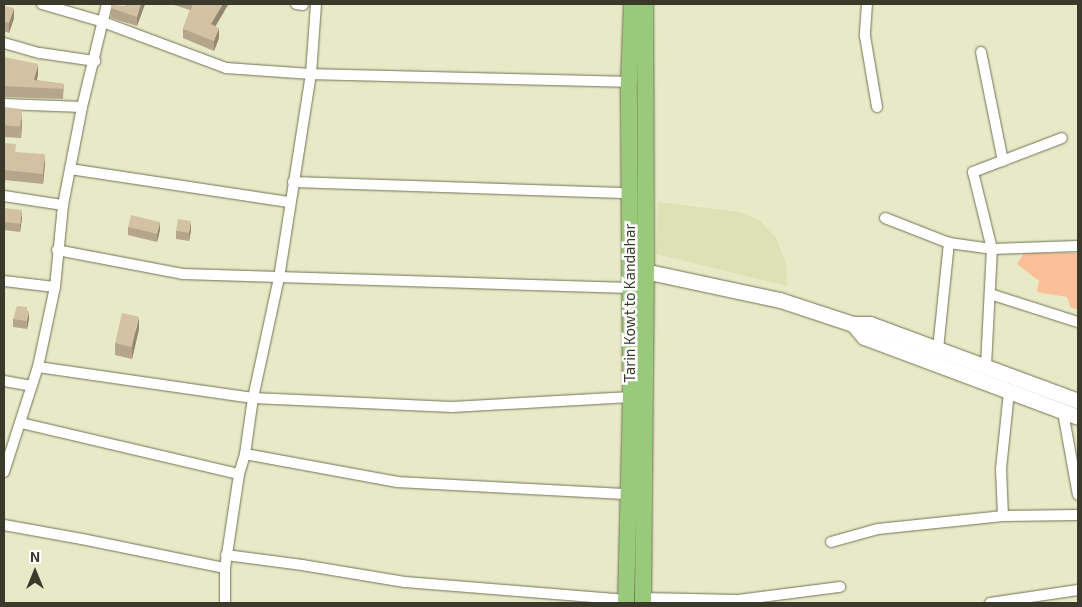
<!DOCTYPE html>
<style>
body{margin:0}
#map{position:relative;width:1082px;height:607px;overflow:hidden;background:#e8eac7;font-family:"Exo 2",sans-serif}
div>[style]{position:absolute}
.built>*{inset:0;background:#dee0b6}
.green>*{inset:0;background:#fbc098}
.roads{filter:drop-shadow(0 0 1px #717253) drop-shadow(0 0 1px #717253)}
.minor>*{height:10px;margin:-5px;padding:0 5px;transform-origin:5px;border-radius:5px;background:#fff}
.secondary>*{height:15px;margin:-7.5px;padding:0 7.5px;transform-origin:7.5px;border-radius:7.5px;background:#fff}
.primary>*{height:16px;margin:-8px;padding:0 8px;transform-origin:8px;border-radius:8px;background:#99ca7c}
.wall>*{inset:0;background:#b5a68b}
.shaded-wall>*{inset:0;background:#938771}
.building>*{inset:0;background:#d2c1a2;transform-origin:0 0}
span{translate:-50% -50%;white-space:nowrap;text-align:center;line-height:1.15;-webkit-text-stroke:5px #fff;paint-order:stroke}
.street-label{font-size:15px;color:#393a2c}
.frame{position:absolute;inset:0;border:5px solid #393a2c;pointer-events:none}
.north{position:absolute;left:10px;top:547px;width:50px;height:50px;-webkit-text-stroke:4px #fff;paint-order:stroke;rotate:0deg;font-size:14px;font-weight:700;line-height:20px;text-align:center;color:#393a2c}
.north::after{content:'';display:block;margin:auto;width:18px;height:22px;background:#393a2c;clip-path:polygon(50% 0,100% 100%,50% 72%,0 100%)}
</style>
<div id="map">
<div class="built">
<div style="clip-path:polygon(658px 202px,739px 212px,759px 220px,776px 238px,786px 263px,787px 286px,656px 254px)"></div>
</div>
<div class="green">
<div style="clip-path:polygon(1024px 253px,1078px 253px,1078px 310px,1070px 307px,1067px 297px,1037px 292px,1039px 281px,1017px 264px)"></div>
</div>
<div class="roads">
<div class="minor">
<div style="left:42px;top:4px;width:64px;rotate:16.4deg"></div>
<div style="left:103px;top:22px;width:131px;rotate:20.5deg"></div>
<div style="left:226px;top:68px;width:85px;rotate:4deg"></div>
<div style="left:311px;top:74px;width:318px;rotate:1.4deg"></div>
<div style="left:296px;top:4px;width:7px;rotate:8deg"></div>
<div style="left:867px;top:4px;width:32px;rotate:94deg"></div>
<div style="left:865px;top:36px;width:72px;rotate:80.4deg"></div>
<div style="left:4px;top:43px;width:37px;rotate:16deg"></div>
<div style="left:40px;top:53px;width:56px;rotate:8.3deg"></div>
<div style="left:981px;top:52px;width:111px;rotate:78.6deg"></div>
<div style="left:4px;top:104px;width:78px;rotate:2.2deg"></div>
<div style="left:70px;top:169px;width:221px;rotate:8.6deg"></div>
<div style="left:293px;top:182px;width:337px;rotate:1.9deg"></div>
<div style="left:4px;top:196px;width:60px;rotate:8.7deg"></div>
<div style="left:885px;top:218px;width:69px;rotate:21.3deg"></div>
<div style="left:949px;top:243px;width:43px;rotate:7.9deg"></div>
<div style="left:992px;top:249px;width:86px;rotate:-2deg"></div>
<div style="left:57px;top:250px;width:128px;rotate:10.8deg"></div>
<div style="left:183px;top:274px;width:447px;rotate:1.8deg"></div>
<div style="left:4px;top:281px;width:51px;rotate:6.7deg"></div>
<div style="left:990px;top:294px;width:92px;rotate:17.7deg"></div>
<div style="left:938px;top:349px;width:107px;rotate:-84.1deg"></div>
<div style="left:986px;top:366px;width:117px;rotate:-87.1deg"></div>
<div style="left:992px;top:249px;width:79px;rotate:-103.9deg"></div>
<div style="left:973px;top:172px;width:95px;rotate:-20.9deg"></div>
<div style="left:38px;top:367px;width:217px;rotate:8.2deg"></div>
<div style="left:253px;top:398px;width:199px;rotate:2.6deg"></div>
<div style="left:452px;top:407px;width:179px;rotate:-3.2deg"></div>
<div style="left:4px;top:381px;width:28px;rotate:10deg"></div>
<div style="left:1063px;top:412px;width:84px;rotate:79.8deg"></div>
<div style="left:21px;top:423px;width:224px;rotate:13.2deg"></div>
<div style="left:245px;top:454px;width:155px;rotate:10.4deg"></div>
<div style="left:397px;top:482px;width:232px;rotate:3deg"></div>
<div style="left:4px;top:472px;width:110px;rotate:-72.1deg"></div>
<div style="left:38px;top:367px;width:82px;rotate:-78deg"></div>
<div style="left:55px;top:287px;width:82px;rotate:-84.4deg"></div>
<div style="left:63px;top:205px;width:100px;rotate:-79deg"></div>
<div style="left:82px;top:107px;width:106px;rotate:-76.4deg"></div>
<div style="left:1003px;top:516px;width:47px;rotate:-92.4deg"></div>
<div style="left:1001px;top:469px;width:77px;rotate:-84.1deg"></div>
<div style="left:4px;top:525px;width:79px;rotate:10.2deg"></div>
<div style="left:82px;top:539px;width:146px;rotate:11.5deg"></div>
<div style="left:831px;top:542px;width:49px;rotate:-15.5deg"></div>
<div style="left:878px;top:529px;width:126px;rotate:-5.9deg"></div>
<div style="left:1003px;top:516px;width:75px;rotate:-0.8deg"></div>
<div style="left:226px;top:555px;width:77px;rotate:7.5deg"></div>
<div style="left:302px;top:565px;width:104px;rotate:9.4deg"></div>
<div style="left:405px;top:582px;width:223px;rotate:4.6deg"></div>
<div style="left:643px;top:598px;width:95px;rotate:1.2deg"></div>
<div style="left:738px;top:600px;width:103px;rotate:-7.3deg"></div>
<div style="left:225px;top:603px;width:35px;rotate:-90deg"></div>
<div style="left:225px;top:568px;width:95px;rotate:-81.5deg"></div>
<div style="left:239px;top:474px;width:21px;rotate:-73deg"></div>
<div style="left:245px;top:454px;width:57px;rotate:-81.9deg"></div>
<div style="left:253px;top:398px;width:123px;rotate:-77.8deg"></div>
<div style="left:279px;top:278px;width:206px;rotate:-81.1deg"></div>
<div style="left:311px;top:74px;width:70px;rotate:-85.9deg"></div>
<div style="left:990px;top:603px;width:89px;rotate:-8.4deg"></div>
</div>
<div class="secondary">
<div style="left:635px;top:269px;width:148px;rotate:12.1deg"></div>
<div style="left:780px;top:300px;width:77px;rotate:18.2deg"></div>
<div style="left:853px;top:324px;width:17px"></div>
<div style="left:870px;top:324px;width:222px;rotate:20.3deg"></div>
<div style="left:853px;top:324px;width:17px;rotate:50deg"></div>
<div style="left:864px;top:337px;width:228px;rotate:20.5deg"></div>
</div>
<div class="primary">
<div style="left:626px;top:603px;width:206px;rotate:-88.6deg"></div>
<div style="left:631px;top:397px;width:315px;rotate:-90.4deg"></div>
<div style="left:629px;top:82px;width:78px;rotate:-87.8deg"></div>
<div style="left:643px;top:603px;width:333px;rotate:-89.5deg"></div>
<div style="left:646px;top:270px;width:266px;rotate:-90.2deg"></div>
</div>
</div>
<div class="wall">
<div style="clip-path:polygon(145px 4px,137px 26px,111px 18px,111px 8px)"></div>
<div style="clip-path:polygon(171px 4px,228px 4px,215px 26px,219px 38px,214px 51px,183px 38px,183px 29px,190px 10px)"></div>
<div style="clip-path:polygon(4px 6px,14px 18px,9px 33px,4px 31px)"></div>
<div style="clip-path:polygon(4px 57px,38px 75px,36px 80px,64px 84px,63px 99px,4px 97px)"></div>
<div style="clip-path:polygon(4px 107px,22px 121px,21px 138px,4px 137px)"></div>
<div style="clip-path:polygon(4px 143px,16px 152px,45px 164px,43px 184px,4px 180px)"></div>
<div style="clip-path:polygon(4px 208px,22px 218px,20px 232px,4px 230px)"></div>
<div style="clip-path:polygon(128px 227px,160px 230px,157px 242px,128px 235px)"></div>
<div style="clip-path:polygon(191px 230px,189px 241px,176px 239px,176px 231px)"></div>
<div style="clip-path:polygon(27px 311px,29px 319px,27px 329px,13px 327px,13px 319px)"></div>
<div style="clip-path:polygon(139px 329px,132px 359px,115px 355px,115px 343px)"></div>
</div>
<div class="shaded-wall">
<div style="clip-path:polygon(141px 4px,145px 4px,137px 26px,137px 17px)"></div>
<div style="clip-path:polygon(223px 4px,228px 4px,228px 5px,211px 34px,211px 24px)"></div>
<div style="clip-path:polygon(14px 8px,14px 18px,9px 33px,9px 23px)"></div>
<div style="clip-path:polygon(219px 28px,219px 38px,214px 51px,214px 41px)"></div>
<div style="clip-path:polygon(38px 64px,38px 75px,35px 88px,34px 80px)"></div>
<div style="clip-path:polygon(22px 109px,22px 121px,21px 138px,21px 126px)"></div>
<div style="clip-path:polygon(45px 154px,45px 164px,43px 184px,43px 174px)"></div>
<div style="clip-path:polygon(22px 210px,22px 218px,20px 232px,20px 224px)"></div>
<div style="clip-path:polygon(191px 221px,191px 230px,189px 241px,189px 233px)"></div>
<div style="clip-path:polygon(160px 222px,160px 230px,157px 242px,157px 234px)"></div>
<div style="clip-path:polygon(29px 311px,29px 319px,27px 329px,27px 321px)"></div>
<div style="clip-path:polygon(139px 317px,139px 329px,132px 359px,132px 347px)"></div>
</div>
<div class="building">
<div style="clip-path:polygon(125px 4px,141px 4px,137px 17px,111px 8px,111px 5px,125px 6px)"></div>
<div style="clip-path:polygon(193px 4px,223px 4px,211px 24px,219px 28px,214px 41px,183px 29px)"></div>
<div style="clip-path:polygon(4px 6px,14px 8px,9px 23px,4px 22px)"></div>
<div style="clip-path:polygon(4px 57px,38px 64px,34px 80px,64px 84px,63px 89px,4px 86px)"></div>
<div style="left:4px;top:107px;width:18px;height:18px;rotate:6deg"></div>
<div style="clip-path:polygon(4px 143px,16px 144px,15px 152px,45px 154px,43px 174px,4px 170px)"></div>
<div style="left:4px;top:208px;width:18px;height:14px;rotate:6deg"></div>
<div style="left:131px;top:215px;width:30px;height:12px;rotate:14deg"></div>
<div style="left:178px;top:219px;width:13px;height:12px;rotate:9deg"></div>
<div style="clip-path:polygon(17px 306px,27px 307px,27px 311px,29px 311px,27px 321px,13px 319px)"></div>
<div style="left:122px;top:313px;width:17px;height:31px;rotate:13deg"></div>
</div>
<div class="street-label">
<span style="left:630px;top:303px;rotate:-90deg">Tarin Kowt to Kandahar</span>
</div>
<div class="frame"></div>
<div class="north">N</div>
</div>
